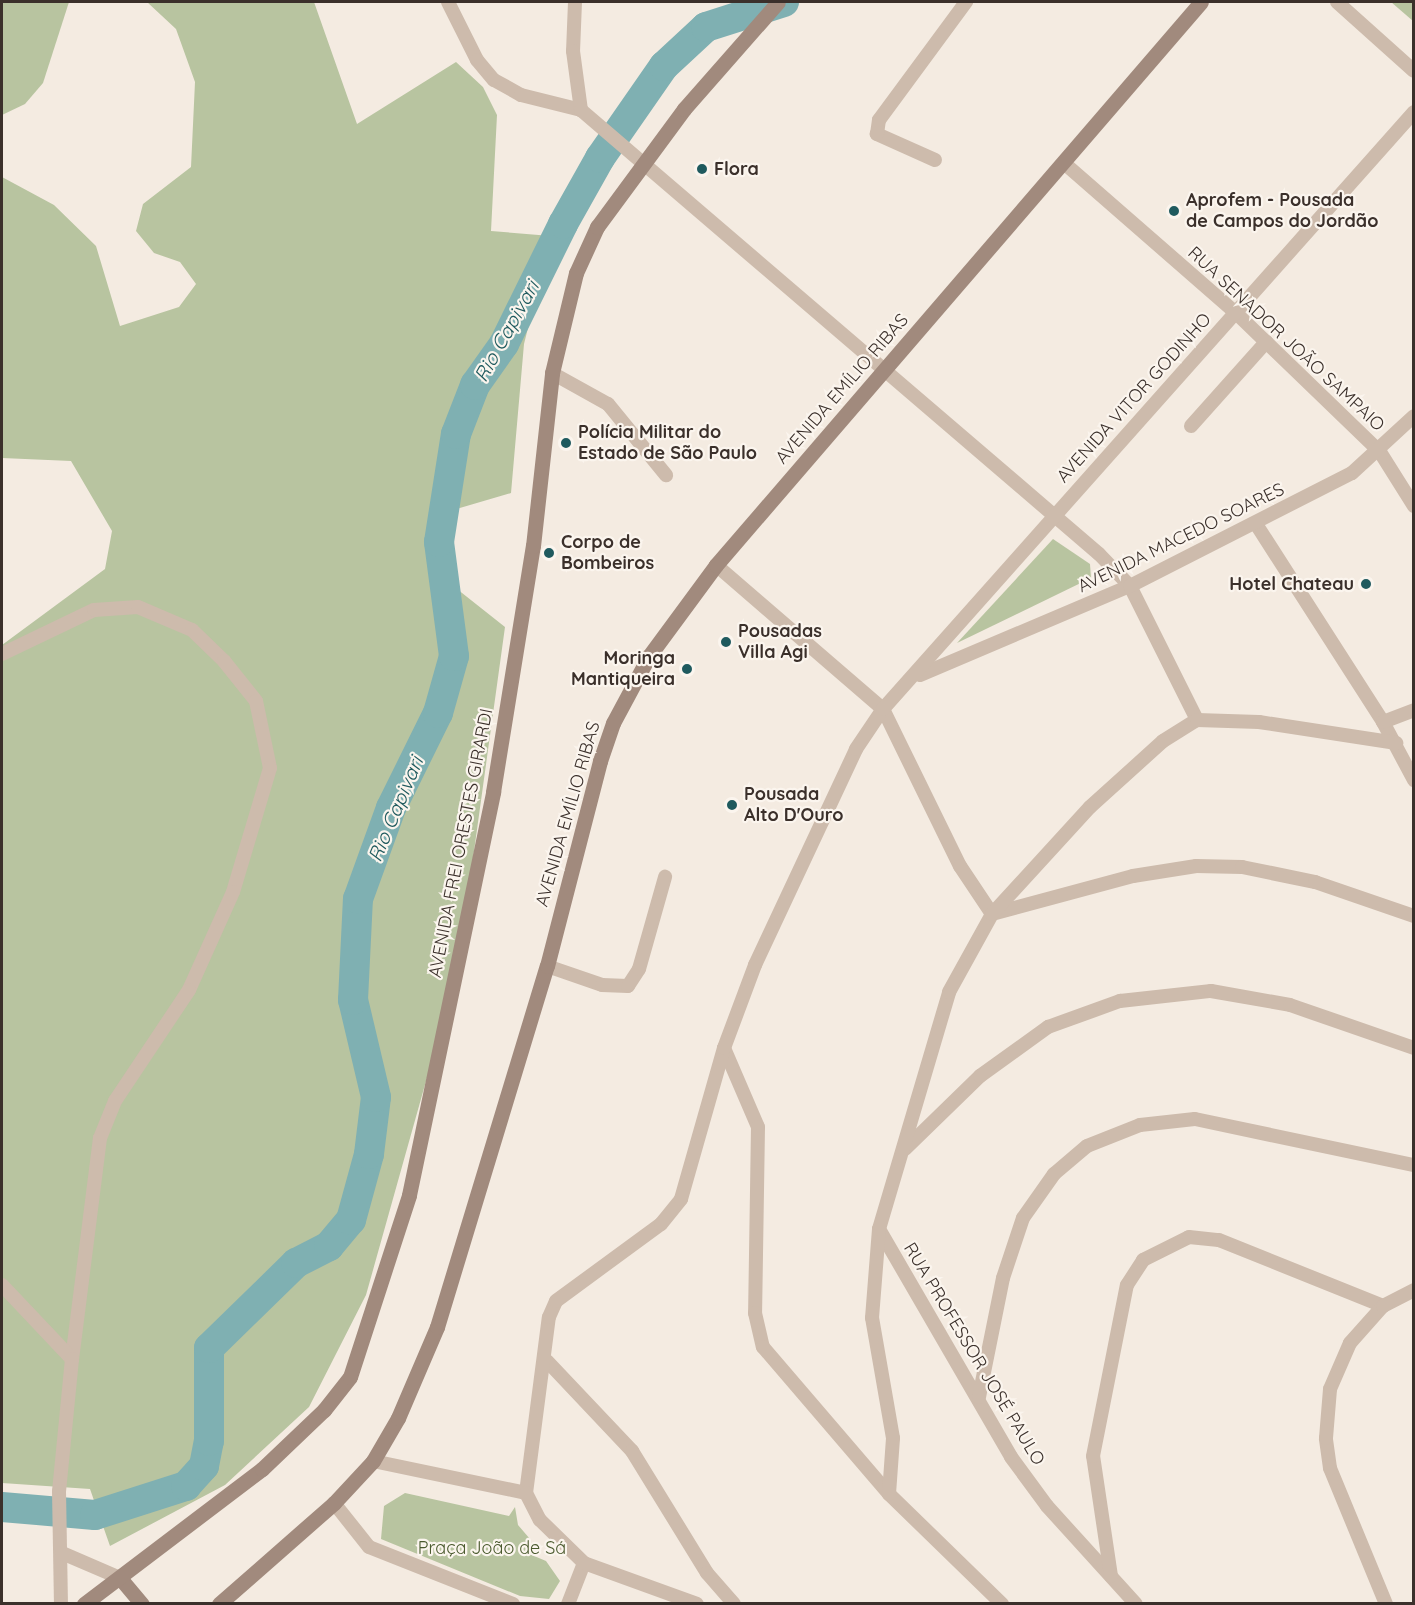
<!DOCTYPE html>
<meta charset="utf-8">
<style>
body{margin:0}
#map{position:relative;width:1415px;height:1605px;overflow:hidden;background:#f4ebe1;font-family:Quicksand,sans-serif}
div>[style]{position:absolute}
.green>*{inset:0;background:#b8c4a0}
.river>*{height:30px;margin:-15px;padding:0 15px;transform-origin:15px;border-radius:15px;background:#7fb0b2}
.street>*{height:14px;margin:-7px;padding:0 7px;transform-origin:7px;border-radius:7px;background:#cdbbac}
.secondary>*{height:15px;margin:-7.5px;padding:0 7.5px;transform-origin:7.5px;border-radius:7.5px;background:#a18a7d}
.dots>*{width:16px;height:16px;translate:-50% -50%;box-sizing:border-box;border:3px solid #fbf5ee;border-radius:50%}
span{translate:-50% -50%;white-space:nowrap;text-align:center;line-height:1.15;-webkit-text-stroke:4.5px #fbf5ee;paint-order:stroke}
.poi-label{font-size:18px;color:#3b302b;font-weight:700}
.left{translate:0 -50%;text-align:left}
.right{translate:-100% -50%;text-align:right}
.street-label{font-size:18px;color:#3b302b}
.park-label{font-size:18px;color:#4a5a2e}
.water-label{font-size:20px;color:#1f5a5e;font-style:italic}
.frame{position:absolute;inset:0;border:3px solid #3b302b;pointer-events:none}
</style>
<div id="map">
<div class="green">
<div style="clip-path:polygon(2px 2px,69px 2px,43px 83px,25px 104px,2px 115px)"></div>
<div style="clip-path:polygon(147px 2px,314px 2px,357px 124px,456px 62px,483px 87px,497px 115px,491px 231px,551px 236px,524px 344px,511px 493px,453px 510px,448px 534px,457px 589px,505px 627px,458px 967px,366px 1295px,309px 1407px,225px 1485px,110px 1546px,90px 1489px,2px 1483px,2px 645px,105px 569px,112px 531px,71px 461px,2px 458px,2px 177px,54px 205px,96px 246px,120px 326px,179px 307px,196px 284px,180px 262px,154px 253px,136px 231px,143px 204px,191px 167px,195px 82px,176px 29px)"></div>
<div style="clip-path:polygon(1391px 2px,1413px 2px,1413px 21px)"></div>
<div style="clip-path:polygon(1053px 539px,1090px 564px,1091px 578px,957px 643px)"></div>
<div style="clip-path:polygon(405px 1493px,509px 1516px,515px 1507px,518px 1525px,530px 1539px,527px 1553px,546px 1561px,560px 1581px,549px 1599px,520px 1596px,381px 1539px,384px 1506px)"></div>
</div>
<div class="river">
<div style="left:2px;top:1507px;width:93px;rotate:4.9deg"></div>
<div style="left:95px;top:1515px;width:96px;rotate:-17.7deg"></div>
<div style="left:186px;top:1486px;width:27px;rotate:-48deg"></div>
<div style="left:204px;top:1466px;width:25px;rotate:-79deg"></div>
<div style="left:209px;top:1441px;width:93px;rotate:-90deg"></div>
<div style="left:209px;top:1348px;width:122px;rotate:-44.3deg"></div>
<div style="left:296px;top:1263px;width:37px;rotate:-27deg"></div>
<div style="left:329px;top:1246px;width:34px;rotate:-50deg"></div>
<div style="left:351px;top:1220px;width:68px;rotate:-74.7deg"></div>
<div style="left:369px;top:1154px;width:57px;rotate:-83deg"></div>
<div style="left:376px;top:1097px;width:100px;rotate:-103.3deg"></div>
<div style="left:353px;top:1000px;width:101px;rotate:-87.2deg"></div>
<div style="left:358px;top:899px;width:97px;rotate:-70.1deg"></div>
<div style="left:391px;top:808px;width:106px;rotate:-63.7deg"></div>
<div style="left:438px;top:713px;width:59px;rotate:-74.3deg"></div>
<div style="left:454px;top:656px;width:115px;rotate:-97.5deg"></div>
<div style="left:439px;top:542px;width:109px;rotate:-81.1deg"></div>
<div style="left:456px;top:434px;width:53px;rotate:-68.8deg"></div>
<div style="left:475px;top:385px;width:50px;rotate:-54.7deg"></div>
<div style="left:504px;top:344px;width:134px;rotate:-63.8deg"></div>
<div style="left:563px;top:224px;width:76px;rotate:-60.7deg"></div>
<div style="left:600px;top:158px;width:112px;rotate:-55.2deg"></div>
<div style="left:664px;top:66px;width:57px;rotate:-42.9deg"></div>
<div style="left:706px;top:27px;width:82px;rotate:-17.8deg"></div>
</div>
<div class="street">
<div style="left:448px;top:2px;width:65px;rotate:63.4deg"></div>
<div style="left:477px;top:60px;width:26px;rotate:50deg"></div>
<div style="left:494px;top:80px;width:31px;rotate:29deg"></div>
<div style="left:521px;top:95px;width:62px;rotate:14deg"></div>
<div style="left:575px;top:2px;width:49px;rotate:92.3deg"></div>
<div style="left:573px;top:51px;width:60px;rotate:82.3deg"></div>
<div style="left:581px;top:110px;width:682px;rotate:40.6deg"></div>
<div style="left:1099px;top:554px;width:45px;rotate:45.9deg"></div>
<div style="left:1130px;top:586px;width:150px;rotate:63.4deg"></div>
<div style="left:1337px;top:2px;width:103px;rotate:41.9deg"></div>
<div style="left:935px;top:160px;width:64px;rotate:-155.9deg"></div>
<div style="left:877px;top:134px;width:14px;rotate:-82deg"></div>
<div style="left:879px;top:120px;width:147px;rotate:-53.6deg"></div>
<div style="left:1064px;top:163px;width:227px;rotate:41.1deg"></div>
<div style="left:1235px;top:312px;width:202px;rotate:44deg"></div>
<div style="left:1380px;top:452px;width:64px;rotate:57.8deg"></div>
<div style="left:552px;top:373px;width:64px;rotate:29deg"></div>
<div style="left:608px;top:404px;width:92px;rotate:50.8deg"></div>
<div style="left:1191px;top:426px;width:113px;rotate:-48.2deg"></div>
<div style="left:1256px;top:524px;width:235px;rotate:57.3deg"></div>
<div style="left:1383px;top:722px;width:66px;rotate:61.9deg"></div>
<div style="left:716px;top:565px;width:221px;rotate:40.8deg"></div>
<div style="left:883px;top:709px;width:175px;rotate:63.9deg"></div>
<div style="left:960px;top:866px;width:58px;rotate:56.3deg"></div>
<div style="left:2px;top:654px;width:102px;rotate:-25.6deg"></div>
<div style="left:94px;top:610px;width:44px;rotate:-3.9deg"></div>
<div style="left:138px;top:607px;width:59px;rotate:23.1deg"></div>
<div style="left:192px;top:630px;width:45px;rotate:44.1deg"></div>
<div style="left:224px;top:661px;width:51px;rotate:51.3deg"></div>
<div style="left:256px;top:701px;width:68px;rotate:78.2deg"></div>
<div style="left:270px;top:768px;width:129px;rotate:106.6deg"></div>
<div style="left:233px;top:892px;width:107px;rotate:114.2deg"></div>
<div style="left:189px;top:990px;width:133px;rotate:123.7deg"></div>
<div style="left:115px;top:1101px;width:40px;rotate:112deg"></div>
<div style="left:100px;top:1138px;width:223px;rotate:97.2deg"></div>
<div style="left:920px;top:675px;width:228px;rotate:-23deg"></div>
<div style="left:1130px;top:586px;width:249px;rotate:-27deg"></div>
<div style="left:1352px;top:473px;width:84px;rotate:-42.6deg"></div>
<div style="left:1383px;top:722px;width:33px;rotate:-21deg"></div>
<div style="left:992px;top:914px;width:146px;rotate:-15.1deg"></div>
<div style="left:1133px;top:876px;width:64px;rotate:-9deg"></div>
<div style="left:1196px;top:866px;width:46px;rotate:1.2deg"></div>
<div style="left:1242px;top:867px;width:75px;rotate:11.6deg"></div>
<div style="left:1315px;top:882px;width:105px;rotate:19deg"></div>
<div style="left:547px;top:966px;width:58px;rotate:19.1deg"></div>
<div style="left:602px;top:985px;width:26px;rotate:2deg"></div>
<div style="left:628px;top:986px;width:20px;rotate:-57deg"></div>
<div style="left:639px;top:969px;width:96px;rotate:-74.2deg"></div>
<div style="left:724px;top:1048px;width:86px;rotate:66.7deg"></div>
<div style="left:758px;top:1127px;width:186px;rotate:90.9deg"></div>
<div style="left:755px;top:1313px;width:35px;rotate:77deg"></div>
<div style="left:763px;top:1347px;width:194px;rotate:49.4deg"></div>
<div style="left:889px;top:1494px;width:158px;rotate:44.2deg"></div>
<div style="left:905px;top:1149px;width:105px;rotate:-44.2deg"></div>
<div style="left:980px;top:1076px;width:84px;rotate:-35.8deg"></div>
<div style="left:1048px;top:1027px;width:77px;rotate:-19.9deg"></div>
<div style="left:1120px;top:1001px;width:92px;rotate:-6.3deg"></div>
<div style="left:1211px;top:991px;width:80px;rotate:10deg"></div>
<div style="left:1290px;top:1005px;width:131px;rotate:19.1deg"></div>
<div style="left:879px;top:1229px;width:263px;rotate:59.9deg"></div>
<div style="left:1011px;top:1457px;width:61px;rotate:53.7deg"></div>
<div style="left:1047px;top:1506px;width:132px;rotate:47.8deg"></div>
<div style="left:2px;top:1285px;width:102px;rotate:46.6deg"></div>
<div style="left:72px;top:1359px;width:133px;rotate:95.6deg"></div>
<div style="left:59px;top:1491px;width:113px;rotate:89deg"></div>
<div style="left:547px;top:1361px;width:124px;rotate:46.6deg"></div>
<div style="left:632px;top:1451px;width:143px;rotate:58.4deg"></div>
<div style="left:707px;top:1573px;width:41px;rotate:48.9deg"></div>
<div style="left:979px;top:1397px;width:121px;rotate:-78.6deg"></div>
<div style="left:1003px;top:1278px;width:63px;rotate:-71.6deg"></div>
<div style="left:1023px;top:1218px;width:54px;rotate:-54.8deg"></div>
<div style="left:1054px;top:1174px;width:43px;rotate:-40.3deg"></div>
<div style="left:1087px;top:1146px;width:57px;rotate:-21.6deg"></div>
<div style="left:1140px;top:1125px;width:55px;rotate:-6.2deg"></div>
<div style="left:1195px;top:1119px;width:224px;rotate:11.9deg"></div>
<div style="left:373px;top:1461px;width:156px;rotate:11.8deg"></div>
<div style="left:526px;top:1493px;width:177px;rotate:-82.6deg"></div>
<div style="left:549px;top:1317px;width:17px;rotate:-66deg"></div>
<div style="left:556px;top:1301px;width:130px;rotate:-36.3deg"></div>
<div style="left:661px;top:1224px;width:32px;rotate:-51deg"></div>
<div style="left:681px;top:1199px;width:157px;rotate:-74.1deg"></div>
<div style="left:724px;top:1048px;width:89px;rotate:-69.5deg"></div>
<div style="left:755px;top:965px;width:238px;rotate:-64.9deg"></div>
<div style="left:856px;top:749px;width:48px;rotate:-56deg"></div>
<div style="left:883px;top:709px;width:799px;rotate:-48.35deg"></div>
<div style="left:526px;top:1493px;width:30px;rotate:63deg"></div>
<div style="left:540px;top:1520px;width:62px;rotate:44.3deg"></div>
<div style="left:584px;top:1563px;width:44px;rotate:111.3deg"></div>
<div style="left:889px;top:1494px;width:56px;rotate:-85.9deg"></div>
<div style="left:893px;top:1438px;width:122px;rotate:-99.9deg"></div>
<div style="left:872px;top:1318px;width:89px;rotate:-85.5deg"></div>
<div style="left:879px;top:1229px;width:247px;rotate:-73.5deg"></div>
<div style="left:949px;top:992px;width:89px;rotate:-61.1deg"></div>
<div style="left:992px;top:914px;width:145px;rotate:-47.5deg"></div>
<div style="left:1090px;top:807px;width:98px;rotate:-42.1deg"></div>
<div style="left:1163px;top:741px;width:40px;rotate:-32deg"></div>
<div style="left:1197px;top:720px;width:62px;rotate:1.8deg"></div>
<div style="left:1259px;top:722px;width:139px;rotate:8.7deg"></div>
<div style="left:334px;top:1503px;width:56px;rotate:51.5deg"></div>
<div style="left:369px;top:1547px;width:155px;rotate:21.6deg"></div>
<div style="left:62px;top:1553px;width:63px;rotate:23.3deg"></div>
<div style="left:584px;top:1563px;width:120px;rotate:19.9deg"></div>
<div style="left:1111px;top:1576px;width:121px;rotate:-98.5deg"></div>
<div style="left:1093px;top:1456px;width:174px;rotate:-78.8deg"></div>
<div style="left:1127px;top:1285px;width:30px;rotate:-57deg"></div>
<div style="left:1143px;top:1260px;width:51px;rotate:-26.6deg"></div>
<div style="left:1189px;top:1237px;width:30px;rotate:6deg"></div>
<div style="left:1219px;top:1240px;width:177px;rotate:21.9deg"></div>
<div style="left:1386px;top:1604px;width:147px;rotate:-112.4deg"></div>
<div style="left:1330px;top:1468px;width:30px;rotate:-98deg"></div>
<div style="left:1326px;top:1438px;width:49px;rotate:-85.3deg"></div>
<div style="left:1330px;top:1389px;width:50px;rotate:-66.5deg"></div>
<div style="left:1350px;top:1343px;width:50px;rotate:-48.3deg"></div>
<div style="left:1383px;top:1306px;width:35px;rotate:-27deg"></div>
</div>
<div class="secondary">
<div style="left:120px;top:1578px;width:34px;rotate:50deg"></div>
<div style="left:84px;top:1604px;width:223px;rotate:-37.2deg"></div>
<div style="left:262px;top:1469px;width:86px;rotate:-43.6deg"></div>
<div style="left:324px;top:1410px;width:42px;rotate:-51.8deg"></div>
<div style="left:350px;top:1377px;width:191px;rotate:-72deg"></div>
<div style="left:409px;top:1195px;width:412px;rotate:-78.2deg"></div>
<div style="left:493px;top:792px;width:249px;rotate:-80.8deg"></div>
<div style="left:533px;top:546px;width:174px;rotate:-83.7deg"></div>
<div style="left:552px;top:373px;width:103px;rotate:-76.5deg"></div>
<div style="left:576px;top:273px;width:51px;rotate:-65.5deg"></div>
<div style="left:597px;top:227px;width:147px;rotate:-53.6deg"></div>
<div style="left:684px;top:109px;width:142px;rotate:-48.7deg"></div>
<div style="left:219px;top:1604px;width:153px;rotate:-41.3deg"></div>
<div style="left:334px;top:1503px;width:57px;rotate:-47.1deg"></div>
<div style="left:373px;top:1461px;width:50px;rotate:-59.8deg"></div>
<div style="left:398px;top:1418px;width:99px;rotate:-66.8deg"></div>
<div style="left:437px;top:1327px;width:377px;rotate:-73.1deg"></div>
<div style="left:547px;top:966px;width:212px;rotate:-75.5deg"></div>
<div style="left:600px;top:761px;width:40px;rotate:-71.1deg"></div>
<div style="left:613px;top:723px;width:76px;rotate:-61.8deg"></div>
<div style="left:649px;top:656px;width:113px;rotate:-53.6deg"></div>
<div style="left:716px;top:565px;width:743px;rotate:-49.26deg"></div>
</div>
<div class="dots">
<div style="left:702px;top:169px;background:#1f5a5e"></div>
<div style="left:1174px;top:211px;background:#1f5a5e"></div>
<div style="left:566px;top:443px;background:#1f5a5e"></div>
<div style="left:549px;top:553px;background:#1f5a5e"></div>
<div style="left:1366px;top:584px;background:#1f5a5e"></div>
<div style="left:726px;top:642px;background:#1f5a5e"></div>
<div style="left:687px;top:669px;background:#1f5a5e"></div>
<div style="left:732px;top:805px;background:#1f5a5e"></div>
</div>
<div class="poi-label">
<span class="left" style="left:714px;top:169px">Flora</span>
<span class="left" style="left:1186px;top:211px">Aprofem - Pousada<br>de Campos do Jordão</span>
<span class="left" style="left:578px;top:443px">Polícia Militar do<br>Estado de São Paulo</span>
<span class="left" style="left:561px;top:553px">Corpo de<br>Bombeiros</span>
<span class="right" style="left:1354px;top:584px">Hotel Chateau</span>
<span class="left" style="left:738px;top:642px">Pousadas<br>Villa Agi</span>
<span class="right" style="left:675px;top:669px">Moringa<br>Mantiqueira</span>
<span class="left" style="left:744px;top:805px">Pousada<br>Alto D'Ouro</span>
</div>
<div class="street-label">
<span style="left:1286px;top:339px;rotate:43deg">RUA SENADOR JOÃO SAMPAIO</span>
<span style="left:842px;top:389px;rotate:-49deg">AVENIDA EMÍLIO RIBAS</span>
<span style="left:1134px;top:398px;rotate:-48deg">AVENIDA VITOR GODINHO</span>
<span style="left:1181px;top:538px;rotate:-26deg">AVENIDA MACEDO SOARES</span>
<span style="left:568px;top:814px;rotate:-74deg">AVENIDA EMÍLIO RIBAS</span>
<span style="left:461px;top:843px;rotate:-79deg">AVENIDA FREI ORESTES GIRARDI</span>
<span style="left:974px;top:1354px;rotate:59deg">RUA PROFESSOR JOSÉ PAULO</span>
</div>
<div class="park-label">
<span style="left:492px;top:1548px">Praça João de Sá</span>
</div>
<div class="water-label">
<span style="left:506px;top:331px;rotate:-61deg">Rio Capivari</span>
<span style="left:395px;top:809px;rotate:-67deg">Rio Capivari</span>
</div>
<div class="frame"></div>
</div>
